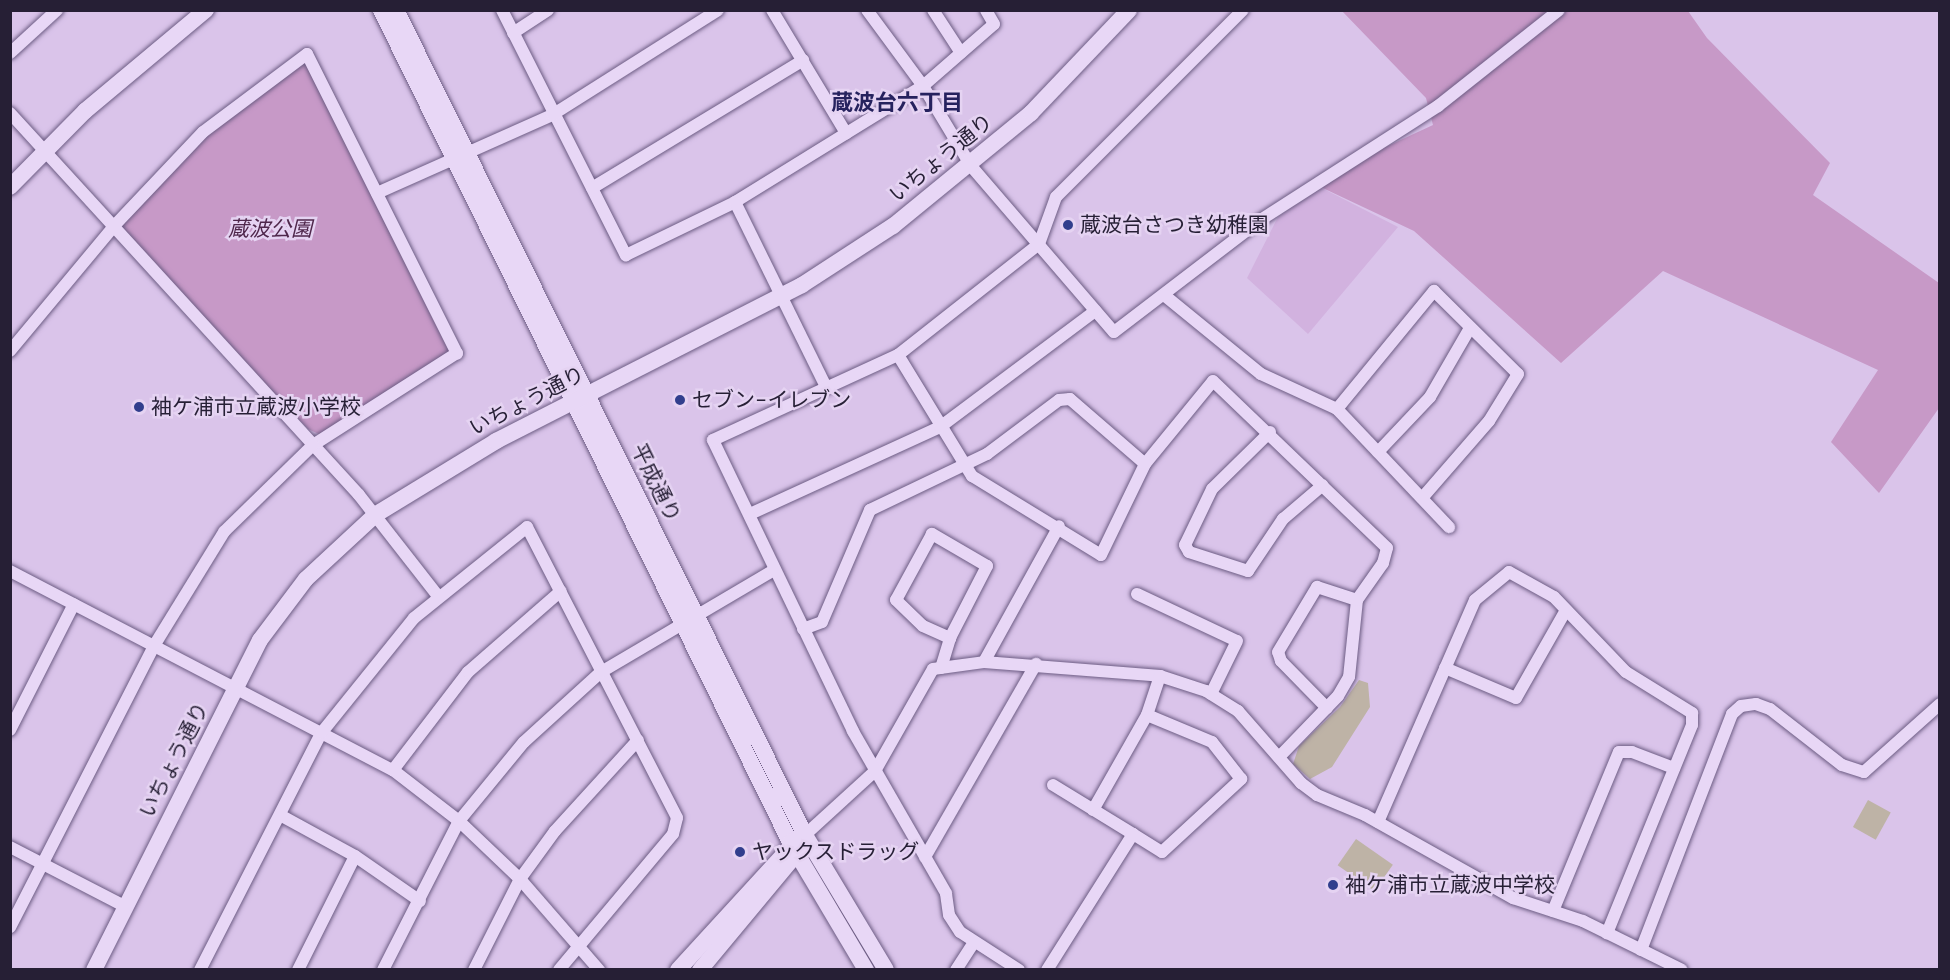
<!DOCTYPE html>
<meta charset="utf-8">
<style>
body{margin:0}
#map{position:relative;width:1950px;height:980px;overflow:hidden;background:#dac4ea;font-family:Merriweather,"Noto Sans JP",serif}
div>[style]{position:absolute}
.farmland>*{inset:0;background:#d2b2df}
.green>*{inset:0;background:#c799c7}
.water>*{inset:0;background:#beb3a6;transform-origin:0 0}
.roads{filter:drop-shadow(0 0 2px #6c5c83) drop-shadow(0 0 2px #6c5c83)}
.street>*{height:12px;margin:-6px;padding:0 6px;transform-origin:6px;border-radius:6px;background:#e8d7f6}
.secondary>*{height:16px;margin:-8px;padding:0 8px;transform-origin:8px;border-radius:8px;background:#e8d7f6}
.dots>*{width:16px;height:16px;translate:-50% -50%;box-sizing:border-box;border:3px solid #e5d3f2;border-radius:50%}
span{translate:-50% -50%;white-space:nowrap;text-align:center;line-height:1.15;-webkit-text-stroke:5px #e5d3f2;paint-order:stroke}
.street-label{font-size:21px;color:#261f35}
.poi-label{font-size:21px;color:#261f35}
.left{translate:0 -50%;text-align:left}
.park-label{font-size:21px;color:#4f274b;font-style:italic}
.neighbourhood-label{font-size:22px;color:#26225e;font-weight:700}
.frame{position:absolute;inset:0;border:12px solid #261f35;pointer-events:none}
</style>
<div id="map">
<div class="farmland">
<div style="clip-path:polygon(1320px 187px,1398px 227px,1308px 334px,1247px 278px,1278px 217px)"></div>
</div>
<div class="green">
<div style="clip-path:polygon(1342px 11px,1688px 11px,1707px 38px,1830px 163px,1813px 195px,1939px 283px,1939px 408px,1879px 493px,1831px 442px,1878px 370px,1663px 271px,1561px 363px,1414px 231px,1310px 182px,1433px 125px,1426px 98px)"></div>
<div style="clip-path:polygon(307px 54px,457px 353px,321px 435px,308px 429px,114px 226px,203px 132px)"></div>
</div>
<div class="water">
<div style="clip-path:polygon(1359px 680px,1368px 683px,1370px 707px,1332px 767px,1310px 779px,1293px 764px,1299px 746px,1340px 707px)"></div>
<div style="left:1868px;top:800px;width:26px;height:31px;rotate:29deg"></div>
<div style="left:1356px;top:839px;width:45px;height:32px;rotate:35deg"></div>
</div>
<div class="roads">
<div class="street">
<div style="left:502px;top:10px;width:275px;rotate:63.2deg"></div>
<div style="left:626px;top:255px;width:121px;rotate:-25.9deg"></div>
<div style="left:735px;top:202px;width:221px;rotate:-31.7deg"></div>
<div style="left:923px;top:86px;width:94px;rotate:-41.1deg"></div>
<div style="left:994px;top:24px;width:16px;rotate:-120deg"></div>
<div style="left:772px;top:10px;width:144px;rotate:59deg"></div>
<div style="left:867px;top:10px;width:94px;rotate:53.6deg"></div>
<div style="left:923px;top:86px;width:93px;rotate:59deg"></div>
<div style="left:971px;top:166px;width:219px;rotate:49.3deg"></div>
<div style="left:1114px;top:332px;width:186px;rotate:-37.4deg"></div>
<div style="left:1262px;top:219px;width:209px;rotate:-32.7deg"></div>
<div style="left:1438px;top:106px;width:154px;rotate:-38.4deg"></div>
<div style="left:933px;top:10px;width:51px;rotate:56.9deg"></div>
<div style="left:513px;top:33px;width:42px;rotate:-33.3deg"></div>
<div style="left:10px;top:53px;width:64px;rotate:-42.5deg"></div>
<div style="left:10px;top:113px;width:517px;rotate:47.58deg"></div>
<div style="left:359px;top:495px;width:127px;rotate:52deg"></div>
<div style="left:592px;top:188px;width:247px;rotate:-31.2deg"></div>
<div style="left:377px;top:193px;width:192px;rotate:-24deg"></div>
<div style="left:552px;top:115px;width:196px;rotate:-32.3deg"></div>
<div style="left:735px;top:202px;width:206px;rotate:63.8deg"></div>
<div style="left:1164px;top:295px;width:125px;rotate:39.2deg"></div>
<div style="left:1261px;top:374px;width:84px;rotate:24.7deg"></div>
<div style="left:1337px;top:409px;width:163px;rotate:46.5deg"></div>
<div style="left:10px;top:351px;width:163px;rotate:-50.2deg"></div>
<div style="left:114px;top:226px;width:129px;rotate:-46.6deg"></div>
<div style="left:203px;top:132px;width:130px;rotate:-36.9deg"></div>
<div style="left:307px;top:54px;width:335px;rotate:63.4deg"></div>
<div style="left:457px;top:353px;width:171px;rotate:147.4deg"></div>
<div style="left:313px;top:445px;width:124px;rotate:135.7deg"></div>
<div style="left:224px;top:532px;width:134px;rotate:121.6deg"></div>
<div style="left:154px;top:646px;width:316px;rotate:117.1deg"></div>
<div style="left:898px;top:355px;width:142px;rotate:58.6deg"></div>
<div style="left:972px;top:476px;width:151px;rotate:31.5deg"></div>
<div style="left:1101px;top:555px;width:101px;rotate:-64.2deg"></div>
<div style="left:1145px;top:464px;width:107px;rotate:-50.7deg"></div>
<div style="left:1213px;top:381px;width:241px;rotate:43.8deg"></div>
<div style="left:1387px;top:548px;width:16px;rotate:105deg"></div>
<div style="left:1383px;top:563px;width:45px;rotate:125.1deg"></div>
<div style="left:1357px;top:600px;width:77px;rotate:95.9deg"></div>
<div style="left:1349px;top:677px;width:22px;rotate:120deg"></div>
<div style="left:1338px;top:696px;width:85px;rotate:134deg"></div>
<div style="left:1337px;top:409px;width:153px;rotate:-50.6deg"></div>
<div style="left:1434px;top:291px;width:118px;rotate:44.7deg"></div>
<div style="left:1518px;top:374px;width:55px;rotate:121.7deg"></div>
<div style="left:1489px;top:421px;width:102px;rotate:131deg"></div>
<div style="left:1270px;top:432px;width:81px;rotate:135.5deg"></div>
<div style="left:1212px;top:489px;width:62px;rotate:115.7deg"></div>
<div style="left:1185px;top:545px;width:8px;rotate:60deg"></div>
<div style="left:1189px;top:552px;width:62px;rotate:17.9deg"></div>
<div style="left:1248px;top:571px;width:63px;rotate:-56.1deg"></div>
<div style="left:1283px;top:519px;width:52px;rotate:-40.4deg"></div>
<div style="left:1378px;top:452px;width:76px;rotate:-46.6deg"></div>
<div style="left:1430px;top:397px;width:80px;rotate:-59.9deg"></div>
<div style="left:750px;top:514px;width:209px;rotate:-24.6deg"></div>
<div style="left:940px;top:427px;width:194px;rotate:-36.8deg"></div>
<div style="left:10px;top:571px;width:432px;rotate:27.5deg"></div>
<div style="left:393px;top:770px;width:83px;rotate:37.7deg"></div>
<div style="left:459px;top:821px;width:84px;rotate:43.6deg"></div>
<div style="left:520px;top:879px;width:121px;rotate:49deg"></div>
<div style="left:1137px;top:594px;width:110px;rotate:25.2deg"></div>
<div style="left:1237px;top:641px;width:59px;rotate:116.1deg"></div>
<div style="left:803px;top:629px;width:20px;rotate:-20deg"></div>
<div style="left:822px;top:622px;width:122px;rotate:-66.8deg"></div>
<div style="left:870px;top:510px;width:130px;rotate:-25.6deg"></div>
<div style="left:987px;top:454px;width:90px;rotate:-36.9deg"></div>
<div style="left:1059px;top:400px;width:11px;rotate:-5deg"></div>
<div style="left:1070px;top:399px;width:99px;rotate:40.9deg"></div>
<div style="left:984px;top:662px;width:155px;rotate:-61.1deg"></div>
<div style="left:941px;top:668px;width:31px;rotate:-73deg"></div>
<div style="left:950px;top:638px;width:81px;rotate:-62.8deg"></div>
<div style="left:987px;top:566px;width:64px;rotate:-149.8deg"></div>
<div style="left:932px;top:534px;width:75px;rotate:118.6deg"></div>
<div style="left:896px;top:600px;width:37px;rotate:44deg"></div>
<div style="left:923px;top:626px;width:30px;rotate:24deg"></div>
<div style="left:1445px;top:668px;width:77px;rotate:22.9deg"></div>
<div style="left:1516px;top:698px;width:101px;rotate:-60.4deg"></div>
<div style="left:1327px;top:708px;width:66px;rotate:-134.4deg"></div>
<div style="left:1281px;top:661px;width:9px;rotate:-108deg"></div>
<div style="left:1278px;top:652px;width:76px;rotate:-59deg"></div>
<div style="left:1317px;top:587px;width:42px;rotate:18deg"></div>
<div style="left:10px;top:730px;width:141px;rotate:-63.1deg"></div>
<div style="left:393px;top:770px;width:123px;rotate:-52.6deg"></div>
<div style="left:468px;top:672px;width:123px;rotate:-41.1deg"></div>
<div style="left:1053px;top:785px;width:94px;rotate:31.5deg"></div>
<div style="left:1093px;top:810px;width:109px;rotate:-60.4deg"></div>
<div style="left:280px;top:815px;width:85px;rotate:28.7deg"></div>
<div style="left:355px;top:856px;width:79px;rotate:34.7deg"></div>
<div style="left:1378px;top:822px;width:242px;rotate:-66.4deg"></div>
<div style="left:1475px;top:600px;width:44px;rotate:-39.5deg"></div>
<div style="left:1509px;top:572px;width:51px;rotate:29.1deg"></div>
<div style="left:1554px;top:597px;width:104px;rotate:46.2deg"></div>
<div style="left:1626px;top:672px;width:78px;rotate:31.8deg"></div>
<div style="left:1692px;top:713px;width:12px;rotate:90deg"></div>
<div style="left:1692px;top:725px;width:225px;rotate:112.2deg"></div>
<div style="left:805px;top:835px;width:95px;rotate:-42.4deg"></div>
<div style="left:875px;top:771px;width:117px;rotate:-60.4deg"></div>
<div style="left:933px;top:669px;width:51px;rotate:-7.8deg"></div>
<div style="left:984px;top:662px;width:177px;rotate:4.5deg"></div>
<div style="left:1160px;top:676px;width:48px;rotate:18.1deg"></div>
<div style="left:1206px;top:691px;width:38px;rotate:32deg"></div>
<div style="left:1238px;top:711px;width:96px;rotate:48.8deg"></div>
<div style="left:1301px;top:783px;width:20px;rotate:37deg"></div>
<div style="left:1317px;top:795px;width:52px;rotate:22.6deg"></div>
<div style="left:1365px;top:815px;width:170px;rotate:29.3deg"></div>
<div style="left:1513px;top:898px;width:74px;rotate:18.2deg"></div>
<div style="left:1583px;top:921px;width:110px;rotate:26.3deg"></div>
<div style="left:10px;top:847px;width:131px;rotate:27.3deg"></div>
<div style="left:925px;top:857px;width:223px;rotate:-60.1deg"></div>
<div style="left:1553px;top:911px;width:172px;rotate:-67.5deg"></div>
<div style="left:1619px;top:752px;width:13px"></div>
<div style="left:1632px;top:752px;width:45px;rotate:20.9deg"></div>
<div style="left:1641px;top:950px;width:253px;rotate:-68.9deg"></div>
<div style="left:1732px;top:714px;width:12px;rotate:-42deg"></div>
<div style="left:1741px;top:706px;width:15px;rotate:-8deg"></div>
<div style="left:1756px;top:704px;width:15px;rotate:20deg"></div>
<div style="left:1770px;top:709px;width:91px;rotate:37.9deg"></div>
<div style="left:1842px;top:765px;width:23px;rotate:18deg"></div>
<div style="left:1864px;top:772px;width:102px;rotate:-41.8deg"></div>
<div style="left:200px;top:970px;width:267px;rotate:-62.9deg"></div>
<div style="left:322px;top:732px;width:146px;rotate:-51.1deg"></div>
<div style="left:414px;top:618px;width:145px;rotate:-38.8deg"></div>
<div style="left:527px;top:527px;width:327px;rotate:62.7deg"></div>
<div style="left:677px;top:818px;width:16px;rotate:104deg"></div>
<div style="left:673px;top:834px;width:177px;rotate:130deg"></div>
<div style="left:298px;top:970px;width:127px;rotate:-63.4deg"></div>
<div style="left:383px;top:970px;width:167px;rotate:-63deg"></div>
<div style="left:459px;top:821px;width:102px;rotate:-50.6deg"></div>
<div style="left:524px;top:742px;width:104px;rotate:-42.3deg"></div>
<div style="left:601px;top:672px;width:201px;rotate:-30.5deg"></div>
<div style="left:474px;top:970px;width:102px;rotate:-63.2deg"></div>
<div style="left:520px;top:879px;width:59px;rotate:-53.9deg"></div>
<div style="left:555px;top:831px;width:123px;rotate:-47.6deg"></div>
<div style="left:956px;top:970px;width:33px;rotate:-57deg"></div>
<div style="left:1019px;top:970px;width:70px;rotate:-147.2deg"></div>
<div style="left:960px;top:932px;width:20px;rotate:-123deg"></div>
<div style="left:949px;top:915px;width:22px;rotate:-98deg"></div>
<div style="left:946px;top:893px;width:187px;rotate:-119.9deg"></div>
<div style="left:853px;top:731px;width:323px;rotate:-115.7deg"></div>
<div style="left:713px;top:440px;width:204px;rotate:-24.7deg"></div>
<div style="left:898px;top:355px;width:179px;rotate:-38.2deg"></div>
<div style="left:1039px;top:244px;width:50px;rotate:-70.1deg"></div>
<div style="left:1056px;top:197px;width:264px;rotate:-45deg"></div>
<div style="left:1047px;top:970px;width:161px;rotate:-57.7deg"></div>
<div style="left:1133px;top:834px;width:34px;rotate:32deg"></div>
<div style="left:1162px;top:852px;width:108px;rotate:-42.7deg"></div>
<div style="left:1241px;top:779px;width:47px;rotate:-128.1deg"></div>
<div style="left:1212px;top:742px;width:70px;rotate:-157.4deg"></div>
<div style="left:1147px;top:715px;width:41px;rotate:-71.6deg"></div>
</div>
<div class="secondary">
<div style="left:381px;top:10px;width:927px;rotate:63.82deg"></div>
<div style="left:790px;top:842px;width:149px;rotate:59.3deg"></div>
<div style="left:396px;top:10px;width:921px;rotate:63.63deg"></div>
<div style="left:805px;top:835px;width:157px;rotate:59deg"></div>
<div style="left:10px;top:187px;width:107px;rotate:-45.4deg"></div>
<div style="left:85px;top:111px;width:158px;rotate:-39.9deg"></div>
<div style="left:94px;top:970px;width:369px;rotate:-63.3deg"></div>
<div style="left:260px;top:640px;width:76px;rotate:-53deg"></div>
<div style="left:306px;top:579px;width:94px;rotate:-42.8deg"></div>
<div style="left:375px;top:515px;width:142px;rotate:-31.4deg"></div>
<div style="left:496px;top:441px;width:343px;rotate:-27deg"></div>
<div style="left:802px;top:285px;width:108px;rotate:-33deg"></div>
<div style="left:893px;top:226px;width:178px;rotate:-39.3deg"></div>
<div style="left:1031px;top:113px;width:142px;rotate:-46.4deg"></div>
<div style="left:678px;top:970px;width:179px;rotate:-47.5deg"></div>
<div style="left:700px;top:970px;width:160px;rotate:-50.3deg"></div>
</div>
</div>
<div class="dots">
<div style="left:1068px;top:225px;background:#313e8d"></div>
<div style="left:680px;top:400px;background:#313e8d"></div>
<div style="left:139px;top:407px;background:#313e8d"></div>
<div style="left:740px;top:852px;background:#313e8d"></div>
<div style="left:1333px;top:885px;background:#313e8d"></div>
</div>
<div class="street-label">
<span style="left:941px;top:158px;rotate:-39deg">いちょう通り</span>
<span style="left:527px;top:401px;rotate:-27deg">いちょう通り</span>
<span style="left:656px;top:483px;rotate:64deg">平成通り</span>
<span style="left:174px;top:760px;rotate:-63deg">いちょう通り</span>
</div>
<div class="poi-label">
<span class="left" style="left:1080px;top:225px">蔵波台さつき幼稚園</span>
<span class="left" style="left:692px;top:400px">セブン-イレブン</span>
<span class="left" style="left:151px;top:407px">袖ケ浦市立蔵波小学校</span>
<span class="left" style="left:752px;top:852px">ヤックスドラッグ</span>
<span class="left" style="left:1345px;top:885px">袖ケ浦市立蔵波中学校</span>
</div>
<div class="park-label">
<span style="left:270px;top:229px">蔵波公園</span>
</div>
<div class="neighbourhood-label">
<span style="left:897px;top:103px">蔵波台六丁目</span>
</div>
<div class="frame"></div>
</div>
